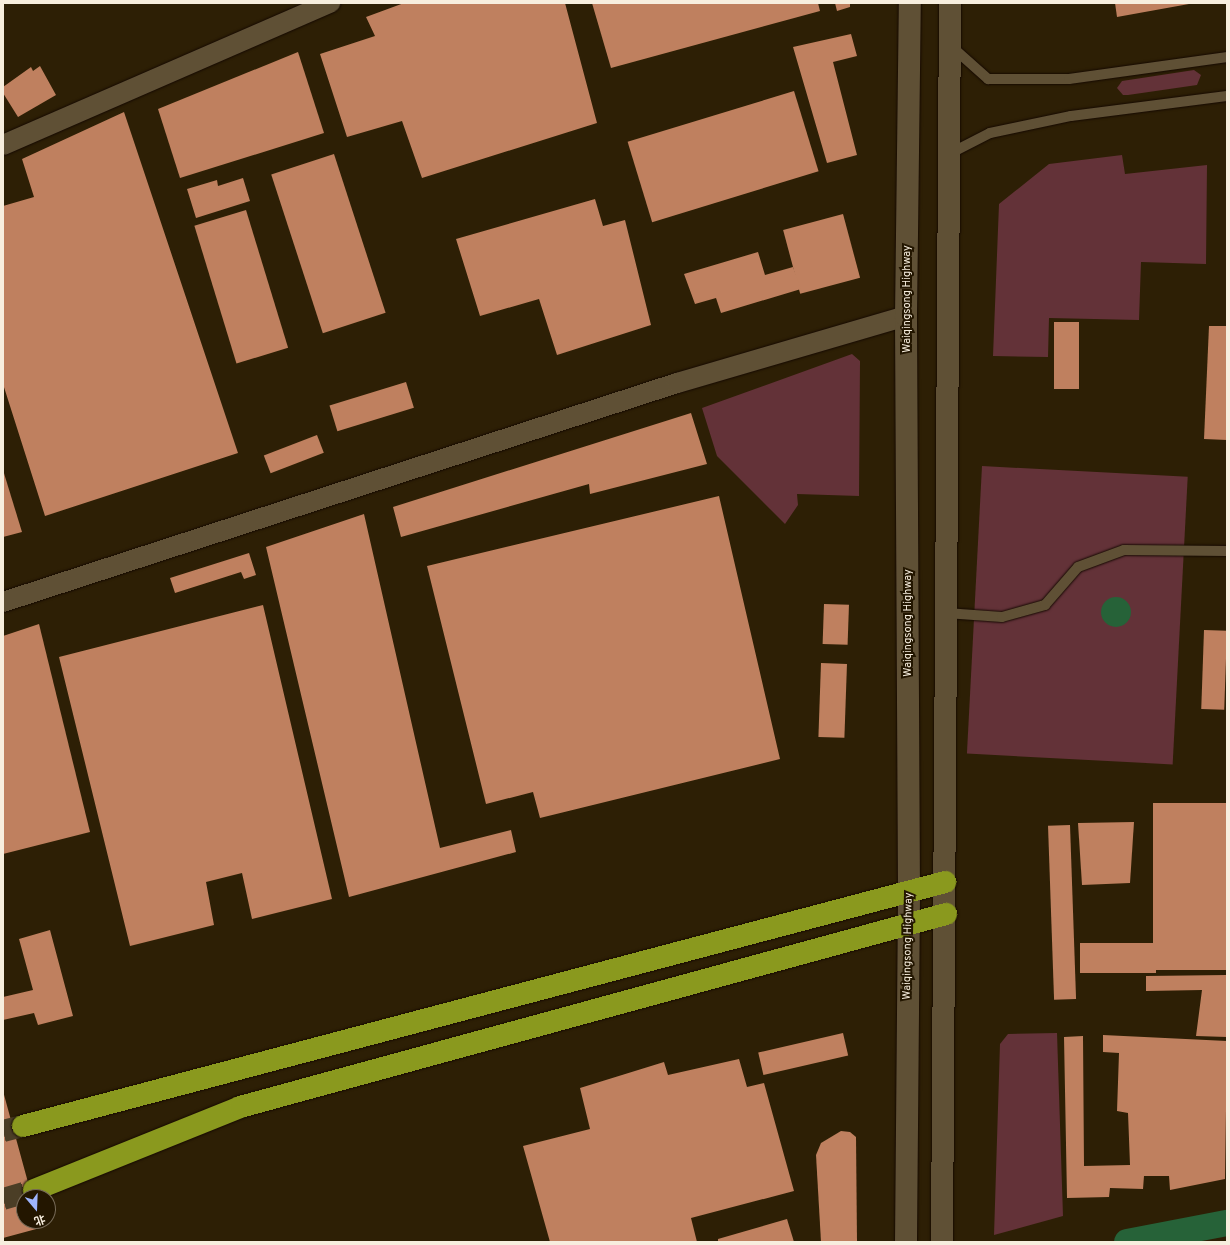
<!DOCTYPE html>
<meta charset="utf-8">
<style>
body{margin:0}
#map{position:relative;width:1230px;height:1245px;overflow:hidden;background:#2d1f05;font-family:Overpass,"Noto Sans SC",sans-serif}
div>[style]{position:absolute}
.green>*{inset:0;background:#633238;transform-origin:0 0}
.water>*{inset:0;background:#266238}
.round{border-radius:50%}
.canal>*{height:26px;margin:-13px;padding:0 13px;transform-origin:13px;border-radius:13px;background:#266238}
.building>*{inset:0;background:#bf805f;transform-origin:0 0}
.highway-tunnel>*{height:22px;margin-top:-11px;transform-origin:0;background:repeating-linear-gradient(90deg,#4b3e26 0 22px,transparent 0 33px)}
.roads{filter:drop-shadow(0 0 1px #150900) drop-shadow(0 0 1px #150900)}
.lane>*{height:10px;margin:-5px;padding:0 5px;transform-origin:5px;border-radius:5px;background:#5f5035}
.street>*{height:20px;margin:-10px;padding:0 10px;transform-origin:10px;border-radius:10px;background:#5f5035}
.secondary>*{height:22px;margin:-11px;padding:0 11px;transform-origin:11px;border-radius:11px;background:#5f5035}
.highway>*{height:22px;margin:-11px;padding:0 11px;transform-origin:11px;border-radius:11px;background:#8a991e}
span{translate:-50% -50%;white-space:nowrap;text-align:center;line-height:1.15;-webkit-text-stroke:4px #231600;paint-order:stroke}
.street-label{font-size:11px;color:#f7eede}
.frame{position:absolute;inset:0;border:4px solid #f7eede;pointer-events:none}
.north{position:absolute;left:16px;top:1189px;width:40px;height:40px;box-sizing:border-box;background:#231600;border:1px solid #786c59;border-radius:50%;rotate:161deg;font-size:11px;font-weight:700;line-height:16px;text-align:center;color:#f7eede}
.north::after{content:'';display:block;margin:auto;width:14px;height:18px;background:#9db4fd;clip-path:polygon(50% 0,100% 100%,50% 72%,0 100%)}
</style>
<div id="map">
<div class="green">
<div style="clip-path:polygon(1194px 70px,1201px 75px,1197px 85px,1128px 95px,1123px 95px,1117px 88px,1122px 81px)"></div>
<div style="clip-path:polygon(1122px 155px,1125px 174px,1207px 165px,1206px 264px,1141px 262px,1139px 320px,1049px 318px,1048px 357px,993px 356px,999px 204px,1049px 164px)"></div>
<div style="clip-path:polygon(852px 354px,860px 361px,859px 496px,797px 494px,798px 505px,785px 524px,717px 456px,702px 408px)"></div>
<div style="left:982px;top:466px;width:206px;height:288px;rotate:3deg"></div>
<div style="clip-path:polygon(1057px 1033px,1063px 1216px,994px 1235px,1000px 1044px,1008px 1034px)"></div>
</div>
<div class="water">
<div class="round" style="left:1101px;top:597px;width:30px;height:30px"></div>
</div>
<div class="canal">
<div style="left:1127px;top:1242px;width:102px;rotate:-10.8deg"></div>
</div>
<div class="building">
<div style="clip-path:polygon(404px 3px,565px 3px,597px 123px,422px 178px,402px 121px,347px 137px,320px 54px,375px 36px,366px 17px)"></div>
<div style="clip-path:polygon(592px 3px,818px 3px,820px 11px,611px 68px)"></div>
<div style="clip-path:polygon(835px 3px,850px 3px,850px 7px,837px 11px)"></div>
<div style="clip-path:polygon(1115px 3px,1189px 3px,1189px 4px,1117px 17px)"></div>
<div style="clip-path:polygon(851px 34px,857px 56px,833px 62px,857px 155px,827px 163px,793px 47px)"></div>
<div style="clip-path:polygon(298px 52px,324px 133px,180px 178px,158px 109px)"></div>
<div style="clip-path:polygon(40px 66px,56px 95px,18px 117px,3px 93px,3px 87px,31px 67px,33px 71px)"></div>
<div style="left:794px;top:91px;width:84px;height:174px;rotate:73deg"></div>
<div style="clip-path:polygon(124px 112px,238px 453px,45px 516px,3px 384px,3px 206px,34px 197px,22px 159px)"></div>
<div style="left:334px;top:154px;width:167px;height:66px;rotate:72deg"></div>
<div style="clip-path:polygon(243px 178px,250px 201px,196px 218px,187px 189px,217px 180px,218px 186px)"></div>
<div style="clip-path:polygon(595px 199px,603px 226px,625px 220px,651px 325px,557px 355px,539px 299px,480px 316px,456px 239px)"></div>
<div style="left:246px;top:210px;width:144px;height:54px;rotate:73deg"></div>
<div style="left:843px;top:214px;width:66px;height:62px;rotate:75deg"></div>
<div style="clip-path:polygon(758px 252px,765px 275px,793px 267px,801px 289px,721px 313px,716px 298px,695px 304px,684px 274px)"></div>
<div style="left:1054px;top:322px;width:25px;height:67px"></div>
<div style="clip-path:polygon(1209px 326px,1227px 326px,1227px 440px,1204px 439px)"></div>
<div style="left:406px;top:382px;width:27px;height:80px;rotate:73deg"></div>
<div style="clip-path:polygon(691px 413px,707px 464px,590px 494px,589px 484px,401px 537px,393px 507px)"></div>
<div style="left:317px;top:435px;width:19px;height:57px;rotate:69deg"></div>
<div style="clip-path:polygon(3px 470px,22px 532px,3px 537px)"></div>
<div style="clip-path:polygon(719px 496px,780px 759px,540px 818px,533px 792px,486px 804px,427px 566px)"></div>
<div style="clip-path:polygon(364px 514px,440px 848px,511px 830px,516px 852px,349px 897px,266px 547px)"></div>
<div style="clip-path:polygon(249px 553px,256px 575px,244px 579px,241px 572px,175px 593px,170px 578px)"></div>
<div style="left:824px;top:604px;width:25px;height:40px;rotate:2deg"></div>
<div style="clip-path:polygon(263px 605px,332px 899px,252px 919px,242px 873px,206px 882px,214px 925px,130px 946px,59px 657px)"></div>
<div style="clip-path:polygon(39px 624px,90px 832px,3px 854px,3px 636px)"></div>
<div style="left:1204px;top:630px;width:23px;height:79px;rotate:2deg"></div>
<div style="left:821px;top:663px;width:26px;height:74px;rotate:2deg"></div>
<div style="left:1227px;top:803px;width:167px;height:74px;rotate:90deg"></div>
<div style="clip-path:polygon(1134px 822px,1130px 883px,1082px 885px,1078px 823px)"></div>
<div style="left:1070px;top:825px;width:174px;height:22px;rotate:88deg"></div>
<div style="clip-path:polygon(50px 930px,73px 1016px,38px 1025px,34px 1013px,3px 1020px,3px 997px,33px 990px,19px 939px)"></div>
<div style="left:1156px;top:943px;width:30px;height:76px;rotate:90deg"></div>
<div style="clip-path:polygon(1227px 975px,1227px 1037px,1196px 1036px,1202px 990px,1146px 991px,1146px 976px)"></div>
<div style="left:843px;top:1033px;width:23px;height:87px;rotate:77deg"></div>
<div style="clip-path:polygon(1103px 1035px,1227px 1041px,1225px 1179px,1170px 1190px,1169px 1176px,1144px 1176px,1143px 1189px,1110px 1188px,1109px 1197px,1067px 1198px,1064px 1037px,1083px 1036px,1084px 1166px,1130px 1165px,1128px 1113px,1117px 1111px,1119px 1053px,1103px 1052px)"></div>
<div style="clip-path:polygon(739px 1059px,747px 1087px,764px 1083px,794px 1191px,691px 1218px,697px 1242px,550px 1242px,523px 1146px,590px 1129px,580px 1088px,664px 1062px,668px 1075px)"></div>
<div style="clip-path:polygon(3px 1091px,32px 1197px,24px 1197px,24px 1221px,38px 1221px,40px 1228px,3px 1238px)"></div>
<div style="clip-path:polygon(841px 1131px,850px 1132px,856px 1137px,857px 1242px,821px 1242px,816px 1155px,821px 1143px)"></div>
<div style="clip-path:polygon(787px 1219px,794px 1242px,718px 1242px,718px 1239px)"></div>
</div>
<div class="highway-tunnel">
<div style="left:3px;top:1131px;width:21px;rotate:-14deg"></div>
<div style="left:3px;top:1199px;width:32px;rotate:-16deg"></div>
</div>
<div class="roads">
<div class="lane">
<div style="left:951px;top:46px;width:50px;rotate:41.7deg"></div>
<div style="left:988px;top:79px;width:81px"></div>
<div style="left:1069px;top:79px;width:160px;rotate:-7.9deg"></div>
<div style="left:949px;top:154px;width:46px;rotate:-27.1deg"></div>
<div style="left:990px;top:133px;width:83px;rotate:-11.9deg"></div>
<div style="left:1071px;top:116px;width:157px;rotate:-7.3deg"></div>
<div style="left:946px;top:613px;width:56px;rotate:4.1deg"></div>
<div style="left:1002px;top:617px;width:45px;rotate:-15.6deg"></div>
<div style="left:1045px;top:605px;width:50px;rotate:-49deg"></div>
<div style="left:1078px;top:567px;width:49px;rotate:-20.3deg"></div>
<div style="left:1124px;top:550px;width:103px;rotate:0.6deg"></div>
</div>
<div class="street">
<div style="left:3px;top:145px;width:357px;rotate:-23.5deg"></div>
<div style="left:3px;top:602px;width:709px;rotate:-18deg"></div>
<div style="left:677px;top:383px;width:239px;rotate:-16.3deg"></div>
</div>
<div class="secondary">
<div style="left:906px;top:1242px;width:350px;rotate:-89.5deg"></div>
<div style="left:909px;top:892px;width:576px;rotate:-90.3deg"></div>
<div style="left:906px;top:316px;width:313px;rotate:-89.3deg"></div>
<div style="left:942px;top:1242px;width:1239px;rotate:-89.63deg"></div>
</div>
<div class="highway">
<div style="left:23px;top:1126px;width:954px;rotate:-14.82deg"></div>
<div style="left:34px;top:1190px;width:222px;rotate:-21.9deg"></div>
<div style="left:240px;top:1107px;width:732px;rotate:-15.29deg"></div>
</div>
</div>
<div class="street-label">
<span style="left:907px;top:299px;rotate:-90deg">Waiqingsong Highway</span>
<span style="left:908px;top:623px;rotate:-90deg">Waiqingsong Highway</span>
<span style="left:908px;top:946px;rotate:-89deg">Waiqingsong Highway</span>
</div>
<div class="frame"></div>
<div class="north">北</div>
</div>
